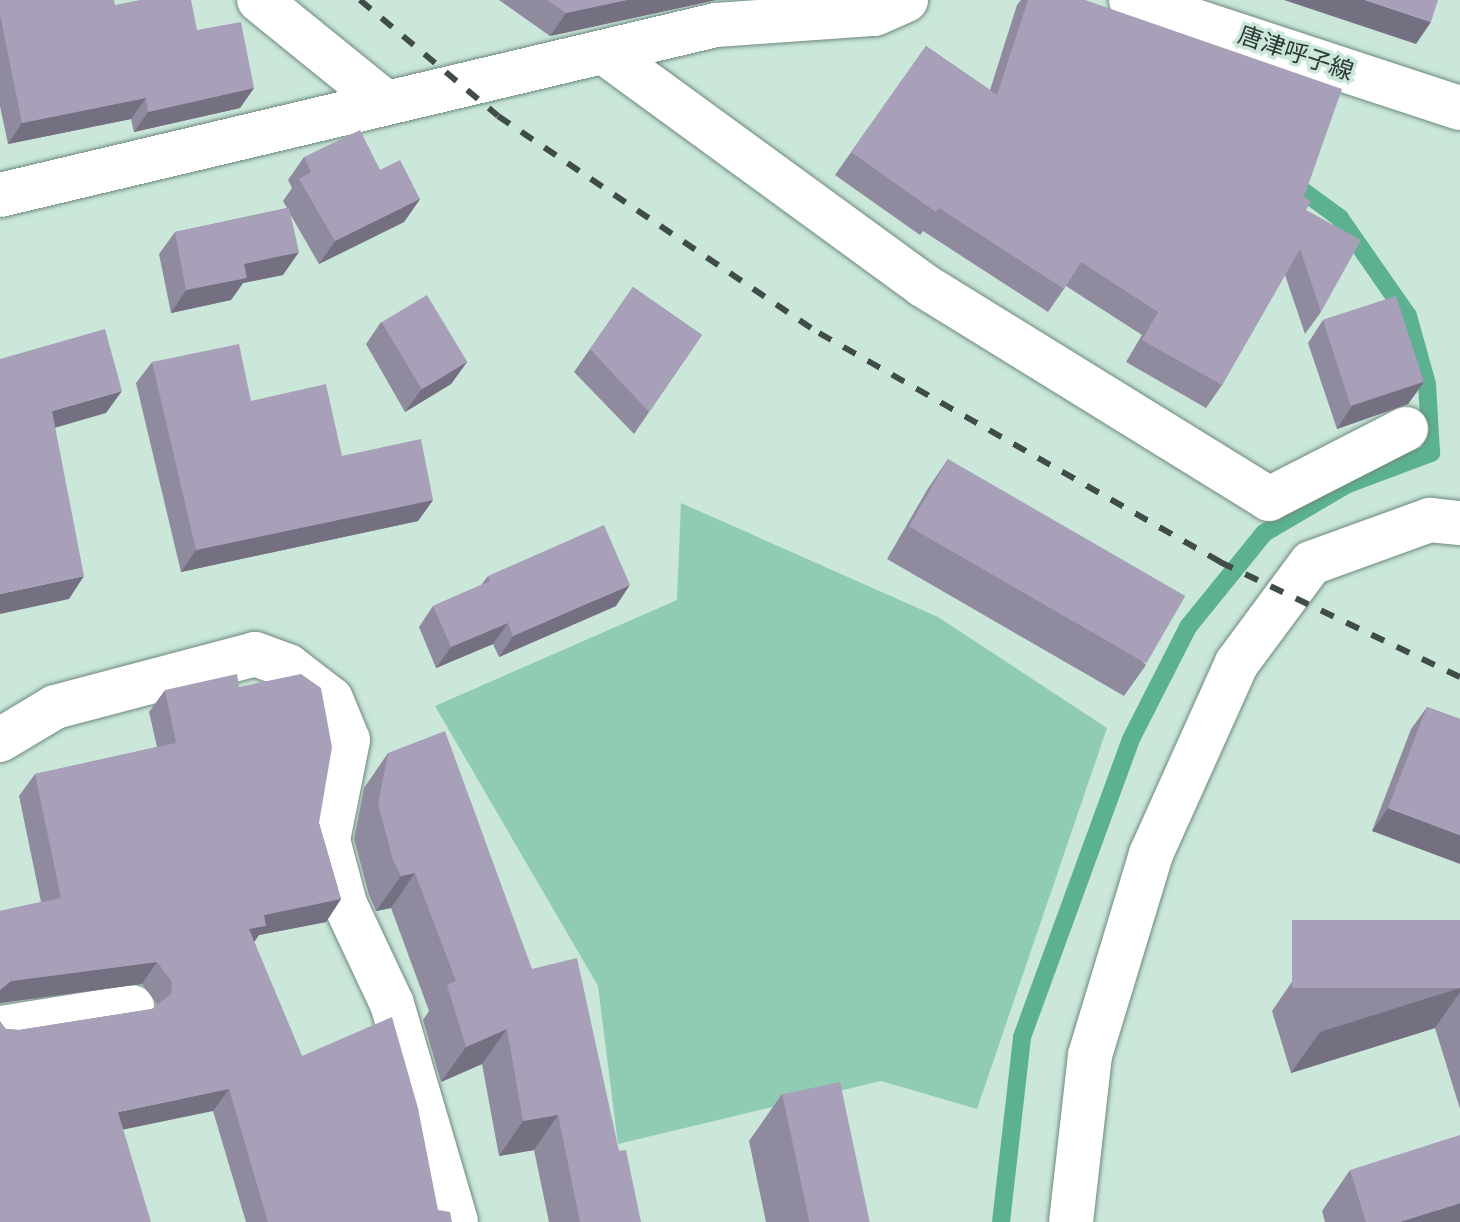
<!DOCTYPE html>
<meta charset="utf-8">
<style>
body{margin:0}
#map{position:relative;width:1460px;height:1222px;overflow:hidden;background:#cae7da;font-family:"PT Sans Narrow","Noto Sans JP",sans-serif}
div>[style]{position:absolute}
.green>*{inset:0;background:#90cbb3}
.stream>*{height:18px;margin:-9px;padding:0 9px;transform-origin:9px;border-radius:9px;background:#5cb191}
.roads{filter:drop-shadow(0 0 2px #6d887c) drop-shadow(0 0 2px #6d887c)}
.minor>*{height:44px;margin:-22px;padding:0 22px;transform-origin:22px;border-radius:22px;background:#fff}
.tertiary>*{height:44px;margin:-22px;padding:0 22px;transform-origin:22px;border-radius:22px;background:#fff}
.primary>*{height:44px;margin:-22px;padding:0 22px;transform-origin:22px;border-radius:22px;background:#fff}
.rail>*{height:6px;margin-top:-3px;transform-origin:0;background:repeating-linear-gradient(90deg,#3f4c47 0 14px,transparent 0 28px)}
.wall>*{inset:0;background:#908a9e}
.shaded-wall>*{inset:0;background:#757081}
.building>*{inset:0;background:#a7a0b8;transform-origin:0 0}
span{translate:-50% -50%;white-space:nowrap;text-align:center;line-height:1.15;-webkit-text-stroke:7px #cae7da;paint-order:stroke}
.street-label{font-size:24px;color:#2d3934}
</style>
<div id="map">
<div class="green">
<div style="clip-path:polygon(681px 503px,938px 617px,1107px 728px,977px 1109px,881px 1081px,618px 1144px,598px 986px,435px 706px,677px 600px)"></div>
</div>
<div class="stream">
<div style="left:1001px;top:1222px;width:186px;rotate:-83.5deg"></div>
<div style="left:1022px;top:1037px;width:317px;rotate:-69.9deg"></div>
<div style="left:1131px;top:739px;width:126px;rotate:-63deg"></div>
<div style="left:1188px;top:627px;width:121px;rotate:-51deg"></div>
<div style="left:1264px;top:533px;width:97px;rotate:-30.3deg"></div>
<div style="left:1348px;top:484px;width:89px;rotate:-20.5deg"></div>
<div style="left:1431px;top:453px;width:69px;rotate:-93.3deg"></div>
<div style="left:1427px;top:384px;width:71px;rotate:-105.6deg"></div>
<div style="left:1408px;top:316px;width:119px;rotate:-124.8deg"></div>
<div style="left:1340px;top:218px;width:64px;rotate:-143.8deg"></div>
</div>
<div class="roads">
<div class="minor">
<div style="left:259px;top:0;width:162px;rotate:39deg"></div>
<div style="left:605px;top:53px;width:394px;rotate:36.1deg"></div>
<div style="left:923px;top:285px;width:407px;rotate:31.7deg"></div>
<div style="left:1269px;top:499px;width:154px;rotate:-27.1deg"></div>
<div style="left:0;top:195px;width:736px;rotate:-13.36deg"></div>
<div style="left:716px;top:25px;width:159px;rotate:-4deg"></div>
<div style="left:875px;top:14px;width:34px;rotate:-24deg"></div>
<div style="left:0;top:740px;width:64px;rotate:-31deg"></div>
<div style="left:55px;top:707px;width:207px;rotate:-14.8deg"></div>
<div style="left:255px;top:654px;width:35px;rotate:20deg"></div>
<div style="left:288px;top:666px;width:54px;rotate:37.5deg"></div>
<div style="left:331px;top:699px;width:44px;rotate:67.5deg"></div>
<div style="left:348px;top:740px;width:102px;rotate:101.3deg"></div>
<div style="left:328px;top:840px;width:66px;rotate:75.1deg"></div>
<div style="left:345px;top:904px;width:110px;rotate:64.8deg"></div>
<div style="left:392px;top:1004px;width:227px;rotate:73.6deg"></div>
<div style="left:0;top:1028px;width:134px;rotate:-9deg"></div>
</div>
<div class="tertiary">
<div style="left:1071px;top:1222px;width:168px;rotate:-83.5deg"></div>
<div style="left:1090px;top:1055px;width:210px;rotate:-73.1deg"></div>
<div style="left:1151px;top:854px;width:209px;rotate:-65.8deg"></div>
<div style="left:1237px;top:663px;width:124px;rotate:-53.5deg"></div>
<div style="left:1311px;top:563px;width:127px;rotate:-19.9deg"></div>
<div style="left:1430px;top:520px;width:30px;rotate:6deg"></div>
</div>
<div class="primary">
<div style="left:1131px;top:0;width:346px;rotate:18.2deg"></div>
</div>
</div>
<div class="rail">
<div style="left:360px;top:0;width:180px;rotate:40deg"></div>
<div style="left:498px;top:116px;width:387px;rotate:34.1deg"></div>
<div style="left:819px;top:333px;width:462px;rotate:29.7deg"></div>
<div style="left:1220px;top:562px;width:266px;rotate:25.6deg"></div>
</div>
<div class="wall">
<div style="clip-path:polygon(0 0,115px 5px,197px 30px,254px 88px,240px 108px,134px 132px,131px 119px,8px 144px,0 106px)"></div>
<div style="clip-path:polygon(499px 0,716px 0,550px 36px)"></div>
<div style="clip-path:polygon(1021px 0,1085px 0,1304px 197px,1321px 312px,1305px 334px,1285px 275px,1222px 385px,1206px 408px,1126px 362px,1142px 335px,1066px 286px,1048px 312px,923px 231px,920px 235px,835px 175px,926px 46px,990px 90px,1017px 5px)"></div>
<div style="clip-path:polygon(304px 157px,380px 170px,420px 199px,404px 222px,319px 264px,290px 214px,283px 275px,243px 283px,231px 300px,171px 313px,159px 254px,175px 232px,287px 208px,283px 201px,292px 188px,288px 180px)"></div>
<div style="clip-path:polygon(633px 287px,702px 335px,634px 434px,574px 372px)"></div>
<div style="clip-path:polygon(1323px 320px,1424px 382px,1408px 404px,1337px 429px,1308px 343px)"></div>
<div style="clip-path:polygon(381px 322px,467px 362px,451px 384px,405px 412px,366px 344px)"></div>
<div style="clip-path:polygon(152px 362px,251px 401px,342px 456px,433px 500px,418px 521px,181px 572px,136px 383px)"></div>
<div style="clip-path:polygon(948px 459px,1146px 665px,1124px 696px,887px 559px,927px 490px)"></div>
<div style="clip-path:polygon(488px 576px,616px 606px,499px 657px,493px 644px,436px 668px,419px 627px,433px 606px,481px 585px)"></div>
<div style="clip-path:polygon(239px 687px,319px 823px,341px 899px,326px 922px,259px 935px,254px 942px,302px 1056px,438px 1210px,452px 1222px,246px 1222px,213px 1111px,6px 1029px,19px 1030px,152px 1009px,156px 1006px,157px 1004px,142px 984px,0 1003px,0 911px,41px 902px,19px 796px,35px 774px,157px 747px,149px 712px,165px 690px)"></div>
<div style="clip-path:polygon(1427px 707px,1460px 719px,1372px 831px,1411px 729px)"></div>
<div style="clip-path:polygon(388px 753px,532px 969px,619px 1151px,641px 1222px,549px 1222px,534px 1150px,499px 1156px,482px 1064px,441px 1082px,423px 1020px,429px 1011px,391px 908px,376px 911px,369px 895px,354px 839px,364px 788px)"></div>
<div style="clip-path:polygon(1460px 920px,1460px 1109px,1435px 1028px,1291px 1073px,1272px 1011px,1300px 970px)"></div>
<div style="clip-path:polygon(782px 1094px,869px 1222px,766px 1222px,749px 1141px)"></div>
<div style="clip-path:polygon(1350px 1170px,1460px 1222px,1325px 1222px,1322px 1211px)"></div>
</div>
<div class="shaded-wall">
<div style="clip-path:polygon(627px 0,716px 0,550px 36px,566px 13px)"></div>
<div style="clip-path:polygon(1284px 0,1365px 0,1431px 22px,1416px 44px)"></div>
<div style="clip-path:polygon(254px 88px,240px 108px,134px 132px,148px 112px)"></div>
<div style="clip-path:polygon(146px 98px,131px 119px,8px 144px,22px 123px)"></div>
<div style="clip-path:polygon(420px 199px,404px 222px,319px 264px,335px 241px)"></div>
<div style="clip-path:polygon(299px 252px,283px 275px,243px 283px,231px 300px,171px 313px,186px 290px,244px 264px)"></div>
<div style="clip-path:polygon(467px 362px,451px 384px,405px 412px,421px 390px)"></div>
<div style="clip-path:polygon(1424px 382px,1408px 404px,1337px 429px,1352px 406px)"></div>
<div style="clip-path:polygon(122px 391px,106px 413px,37px 433px,52px 411px)"></div>
<div style="clip-path:polygon(433px 500px,418px 521px,181px 572px,196px 550px)"></div>
<div style="clip-path:polygon(84px 576px,69px 599px,0 614px,0 594px)"></div>
<div style="clip-path:polygon(630px 585px,616px 606px,499px 657px,513px 636px)"></div>
<div style="clip-path:polygon(508px 623px,493px 644px,436px 668px,451px 647px)"></div>
<div style="clip-path:polygon(1388px 808px,1460px 835px,1460px 864px,1372px 831px)"></div>
<div style="clip-path:polygon(415px 873px,391px 908px,376px 911px,401px 876px)"></div>
<div style="clip-path:polygon(341px 899px,326px 922px,259px 935px,250px 948px,249px 929px,264px 915px)"></div>
<div style="clip-path:polygon(157px 962px,142px 984px,0 1003px,0 990px,11px 981px)"></div>
<div style="clip-path:polygon(1460px 988px,1460px 992px,1435px 1028px,1291px 1073px,1320px 1032px)"></div>
<div style="clip-path:polygon(507px 1029px,482px 1064px,441px 1082px,466px 1047px)"></div>
<div style="clip-path:polygon(229px 1089px,213px 1111px,102px 1134px,118px 1112px)"></div>
<div style="clip-path:polygon(558px 1115px,534px 1150px,499px 1156px,523px 1121px)"></div>
<div style="clip-path:polygon(1460px 1203px,1460px 1222px,1400px 1222px)"></div>
</div>
<div class="building">
<div style="clip-path:polygon(0 0,114px 0,115px 5px,140px 0,191px 0,197px 30px,241px 22px,254px 88px,148px 112px,146px 98px,22px 123px,0 14px)"></div>
<div style="clip-path:polygon(547px 0,627px 0,566px 13px)"></div>
<div style="clip-path:polygon(1028px 0,1085px 0,1342px 89px,1304px 197px,1311px 201px,1306px 210px,1361px 240px,1321px 312px,1300px 249px,1222px 385px,1142px 340px,1158px 312px,1081px 262px,1064px 289px,939px 208px,936px 212px,851px 152px,926px 46px,997px 95px)"></div>
<div style="clip-path:polygon(1365px 0,1438px 0,1431px 22px)"></div>
<div style="clip-path:polygon(360px 130px,380px 170px,400px 160px,420px 199px,335px 241px,299px 179px,311px 172px,304px 157px)"></div>
<div style="clip-path:polygon(289px 208px,299px 252px,244px 264px,247px 278px,186px 290px,175px 232px)"></div>
<div style="clip-path:polygon(633px 287px,702px 335px,649px 412px,590px 349px)"></div>
<div style="left:427px;top:295px;width:78px;height:53px;rotate:59deg"></div>
<div style="left:1396px;top:296px;width:90px;height:77px;rotate:72deg"></div>
<div style="clip-path:polygon(105px 329px,122px 391px,52px 411px,84px 576px,0 594px,0 359px)"></div>
<div style="clip-path:polygon(239px 344px,251px 401px,326px 384px,342px 456px,421px 439px,433px 500px,196px 550px,152px 362px)"></div>
<div style="left:948px;top:459px;width:274px;height:78px;rotate:30deg"></div>
<div style="clip-path:polygon(604px 525px,630px 585px,513px 636px,508px 623px,451px 647px,433px 606px,490px 581px,488px 576px)"></div>
<div style="clip-path:polygon(237px 674px,239px 687px,301px 674px,321px 688px,332px 747px,319px 823px,341px 899px,264px 915px,266px 926px,249px 929px,302px 1056px,392px 1017px,418px 1108px,438px 1210px,450px 1212px,452px 1222px,268px 1222px,229px 1089px,118px 1112px,151px 1222px,0 1222px,0 1021px,6px 1029px,19px 1030px,152px 1009px,171px 994px,172px 982px,157px 962px,11px 981px,0 990px,0 911px,61px 898px,35px 774px,176px 743px,165px 690px)"></div>
<div style="clip-path:polygon(1427px 707px,1460px 719px,1460px 835px,1388px 808px)"></div>
<div style="clip-path:polygon(445px 731px,532px 969px,577px 958px,619px 1151px,626px 1150px,641px 1222px,580px 1222px,558px 1115px,523px 1121px,507px 1029px,466px 1047px,447px 985px,456px 981px,415px 873px,401px 876px,393px 860px,378px 804px,388px 753px)"></div>
<div style="left:1460px;top:920px;width:68px;height:168px;rotate:90deg"></div>
<div style="left:840px;top:1082px;width:143px;height:59px;rotate:78deg"></div>
<div style="clip-path:polygon(1460px 1135px,1460px 1203px,1400px 1222px,1366px 1222px,1350px 1170px)"></div>
</div>
<div class="street-label">
<span style="left:1296px;top:53px;rotate:19deg">唐津呼子線</span>
</div>
</div>
